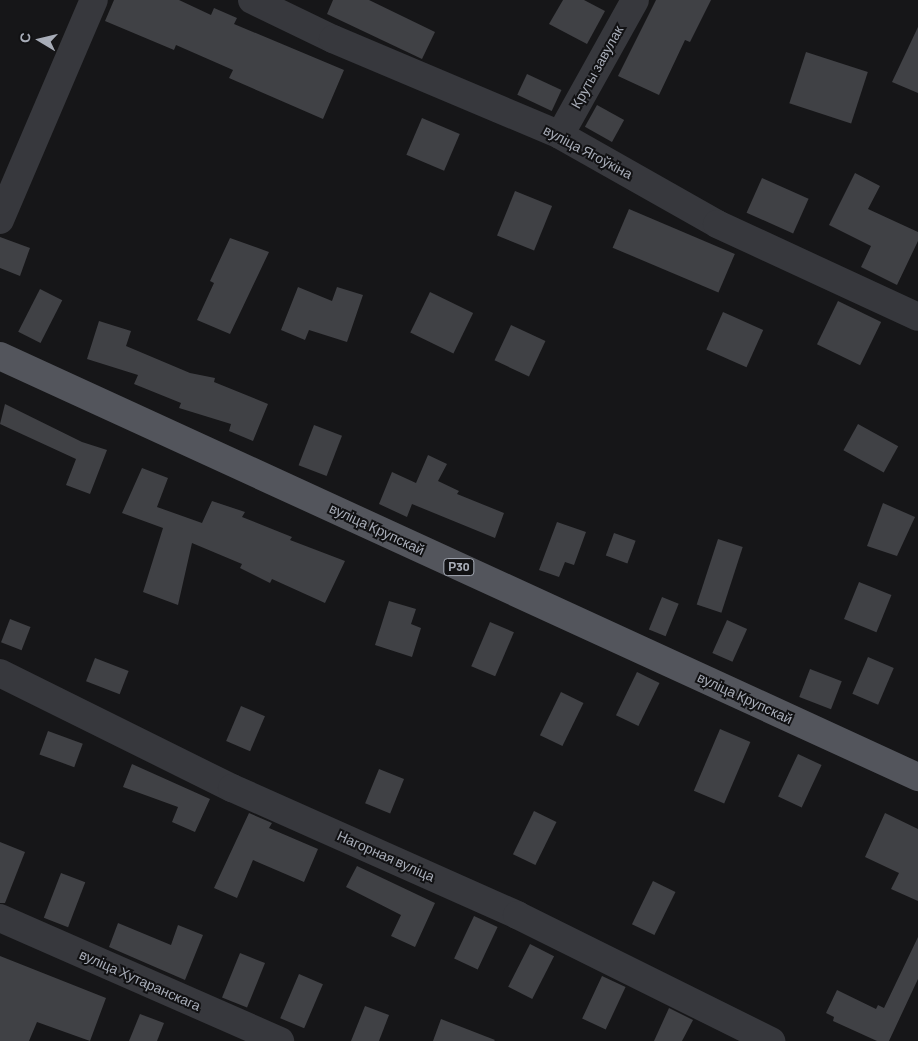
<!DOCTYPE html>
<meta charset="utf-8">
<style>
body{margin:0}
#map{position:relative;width:918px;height:1041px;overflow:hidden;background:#161618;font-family:Barlow,sans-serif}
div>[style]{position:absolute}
.building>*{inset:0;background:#404145;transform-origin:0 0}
.minor>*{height:28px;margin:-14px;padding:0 14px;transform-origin:14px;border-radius:14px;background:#37383d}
.major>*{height:28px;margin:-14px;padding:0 14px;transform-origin:14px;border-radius:14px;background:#53555c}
span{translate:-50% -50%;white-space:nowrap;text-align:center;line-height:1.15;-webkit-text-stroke:4px #111113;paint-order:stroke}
.shield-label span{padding:1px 4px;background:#111113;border:1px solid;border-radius:4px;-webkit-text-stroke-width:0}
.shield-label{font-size:12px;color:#a8adb8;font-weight:700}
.street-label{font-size:14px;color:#a8adb8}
.north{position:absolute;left:15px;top:15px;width:50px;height:50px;-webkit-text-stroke:4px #111113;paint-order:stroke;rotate:279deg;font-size:14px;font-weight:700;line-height:20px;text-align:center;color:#a8adb8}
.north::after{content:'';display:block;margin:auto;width:18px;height:22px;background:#a8adb8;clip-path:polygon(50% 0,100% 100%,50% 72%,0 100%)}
</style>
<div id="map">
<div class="building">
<div style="clip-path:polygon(114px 0,179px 0,211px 15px,214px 8px,237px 18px,234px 24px,344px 70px,323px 119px,229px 78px,233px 70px,176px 45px,174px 50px,105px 21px)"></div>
<div style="clip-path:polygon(333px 0,369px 0,435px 32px,422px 59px,327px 14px)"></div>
<div style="clip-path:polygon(563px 0,584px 0,605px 11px,587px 44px,549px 24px)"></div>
<div style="clip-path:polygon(656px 0,711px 0,690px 42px,685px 40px,659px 95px,618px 76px)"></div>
<div style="clip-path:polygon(918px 27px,918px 93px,892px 82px)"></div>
<div style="left:806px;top:52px;width:65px;height:54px;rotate:18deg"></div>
<div style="left:527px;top:74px;width:38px;height:23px;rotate:25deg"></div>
<div style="left:597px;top:105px;width:31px;height:25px;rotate:29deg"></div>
<div style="left:422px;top:118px;width:41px;height:40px;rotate:23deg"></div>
<div style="clip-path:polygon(855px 173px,880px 186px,868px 209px,918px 232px,918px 241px,897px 285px,861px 267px,871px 246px,829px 225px)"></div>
<div style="left:762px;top:178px;width:51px;height:38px;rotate:24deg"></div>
<div style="left:515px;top:191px;width:40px;height:48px;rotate:22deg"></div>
<div style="left:629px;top:209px;width:115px;height:42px;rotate:23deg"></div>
<div style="clip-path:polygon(0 237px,30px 248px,20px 276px,0 268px)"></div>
<div style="clip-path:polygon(230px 238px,269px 252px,230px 334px,197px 320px,214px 283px,210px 281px)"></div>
<div style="clip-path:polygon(298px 287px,332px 301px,337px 287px,363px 295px,347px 342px,309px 330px,305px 340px,281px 330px)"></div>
<div style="left:40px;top:289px;width:25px;height:48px;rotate:27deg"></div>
<div style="left:430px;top:292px;width:48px;height:45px;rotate:26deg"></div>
<div style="left:838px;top:301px;width:48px;height:48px;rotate:26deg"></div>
<div style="left:723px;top:312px;width:44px;height:41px;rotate:24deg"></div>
<div style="clip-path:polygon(99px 321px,131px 331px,126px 346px,190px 373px,215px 378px,214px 382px,268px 404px,253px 441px,229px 431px,231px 424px,179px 408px,181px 403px,134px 384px,138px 375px,87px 359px)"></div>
<div style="left:511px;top:325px;width:38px;height:39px;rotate:25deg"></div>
<div style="clip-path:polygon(5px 404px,82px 442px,107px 450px,90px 494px,66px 485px,76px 459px,0 424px)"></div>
<div style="left:858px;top:424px;width:46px;height:30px;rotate:29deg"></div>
<div style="left:314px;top:425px;width:30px;height:43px;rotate:21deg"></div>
<div style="clip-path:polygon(428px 455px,447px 464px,438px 481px,459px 491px,457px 494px,504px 513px,495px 538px,412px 504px,407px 517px,379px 504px,392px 472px,416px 483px)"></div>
<div style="clip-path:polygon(142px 468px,168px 478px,157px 507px,202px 523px,212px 501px,245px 512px,242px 517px,292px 537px,290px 540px,345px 561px,325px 603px,272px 579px,270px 583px,240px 568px,242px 564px,192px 543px,178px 605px,143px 592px,163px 528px,122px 513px)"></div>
<div style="clip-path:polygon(883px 503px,915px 517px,897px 556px,867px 546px)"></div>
<div style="clip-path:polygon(557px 522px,586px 532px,574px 565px,565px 562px,559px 577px,539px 570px)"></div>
<div style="left:614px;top:533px;width:23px;height:24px;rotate:20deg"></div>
<div style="left:718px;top:539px;width:26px;height:69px;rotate:18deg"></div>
<div style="left:859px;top:582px;width:35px;height:40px;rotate:22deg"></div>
<div style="left:662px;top:597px;width:18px;height:35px;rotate:22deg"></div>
<div style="clip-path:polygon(389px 601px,416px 609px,411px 624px,421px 628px,412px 657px,375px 645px)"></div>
<div style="left:10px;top:619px;width:22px;height:25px;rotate:21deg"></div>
<div style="left:727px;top:620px;width:22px;height:36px;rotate:24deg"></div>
<div style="left:490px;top:622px;width:26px;height:48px;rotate:23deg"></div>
<div style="left:868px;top:657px;width:28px;height:40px;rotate:23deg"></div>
<div style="left:95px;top:658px;width:36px;height:25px;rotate:21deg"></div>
<div style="left:810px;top:669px;width:34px;height:30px;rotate:21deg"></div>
<div style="left:637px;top:672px;width:25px;height:48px;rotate:26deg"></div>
<div style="left:561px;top:692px;width:25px;height:48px;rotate:26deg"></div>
<div style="left:241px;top:706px;width:26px;height:38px;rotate:23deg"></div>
<div style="left:720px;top:729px;width:33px;height:67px;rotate:23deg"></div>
<div style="left:48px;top:731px;width:37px;height:25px;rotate:20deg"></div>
<div style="left:798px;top:754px;width:26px;height:47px;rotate:25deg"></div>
<div style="clip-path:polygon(132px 764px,210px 799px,195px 832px,172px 822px,178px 807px,123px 787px)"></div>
<div style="left:379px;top:769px;width:27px;height:37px;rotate:22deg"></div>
<div style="left:534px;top:811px;width:25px;height:48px;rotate:26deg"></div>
<div style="clip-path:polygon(249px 813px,272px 823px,269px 828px,318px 849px,304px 882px,253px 860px,237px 898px,214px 888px)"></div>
<div style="clip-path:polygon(885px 813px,918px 829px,918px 901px,891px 889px,899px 873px,865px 857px)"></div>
<div style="clip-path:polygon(0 842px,25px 852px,5px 903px,0 903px)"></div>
<div style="clip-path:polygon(357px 866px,435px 903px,415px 947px,391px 936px,401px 915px,346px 887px)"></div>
<div style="left:61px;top:873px;width:26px;height:48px;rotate:21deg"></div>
<div style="left:653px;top:881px;width:25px;height:48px;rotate:26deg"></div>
<div style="left:474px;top:916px;width:26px;height:47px;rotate:25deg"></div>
<div style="clip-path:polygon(118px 923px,171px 945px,178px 925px,203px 935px,185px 980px,109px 947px)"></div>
<div style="clip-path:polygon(918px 937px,918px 979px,889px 1041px,877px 1041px,833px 1021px,834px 1017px,826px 1013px,837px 990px,876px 1009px,878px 1005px,884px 1008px)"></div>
<div style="left:530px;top:944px;width:27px;height:48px;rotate:27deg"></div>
<div style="left:240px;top:953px;width:27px;height:48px;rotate:22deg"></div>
<div style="clip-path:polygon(0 956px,106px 998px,90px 1041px,37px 1022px,29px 1041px,0 1041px)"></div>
<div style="left:299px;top:974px;width:26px;height:48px;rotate:23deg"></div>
<div style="left:602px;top:976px;width:26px;height:47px;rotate:25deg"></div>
<div style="clip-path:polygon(365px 1006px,389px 1015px,379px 1041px,351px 1041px)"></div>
<div style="clip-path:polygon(669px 1008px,693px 1020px,682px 1041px,654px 1041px)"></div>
<div style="clip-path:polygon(140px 1014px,164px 1023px,157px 1041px,129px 1041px)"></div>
<div style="clip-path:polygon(441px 1019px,495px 1040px,494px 1041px,433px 1041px)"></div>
</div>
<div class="minor">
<div style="left:252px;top:0;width:90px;rotate:25.7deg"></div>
<div style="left:333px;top:39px;width:246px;rotate:22.9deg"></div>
<div style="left:560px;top:135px;width:180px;rotate:29.5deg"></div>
<div style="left:717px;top:224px;width:221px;rotate:24.8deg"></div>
<div style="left:560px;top:135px;width:154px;rotate:-60.9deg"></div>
<div style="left:0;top:220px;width:239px;rotate:-66.9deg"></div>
<div style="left:0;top:673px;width:259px;rotate:26.4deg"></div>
<div style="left:232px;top:788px;width:312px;rotate:24deg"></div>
<div style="left:517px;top:915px;width:284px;rotate:26.4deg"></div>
<div style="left:0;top:918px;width:306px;rotate:23.7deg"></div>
</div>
<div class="major">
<div style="left:0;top:356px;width:1010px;rotate:24.64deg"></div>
</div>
<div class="shield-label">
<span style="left:459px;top:567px">Р30</span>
</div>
<div class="street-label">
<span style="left:597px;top:67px;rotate:-61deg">Круты завулак</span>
<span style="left:588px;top:152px;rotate:28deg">вуліца Ягоўкіна</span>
<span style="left:377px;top:529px;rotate:25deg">вуліца Крупскай</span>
<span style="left:745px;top:698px;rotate:25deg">вуліца Крупскай</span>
<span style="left:386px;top:856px;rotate:24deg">Нагорная вуліца</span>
<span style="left:140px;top:980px;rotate:24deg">вуліца Хутаранскага</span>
</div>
<div class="north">С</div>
</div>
